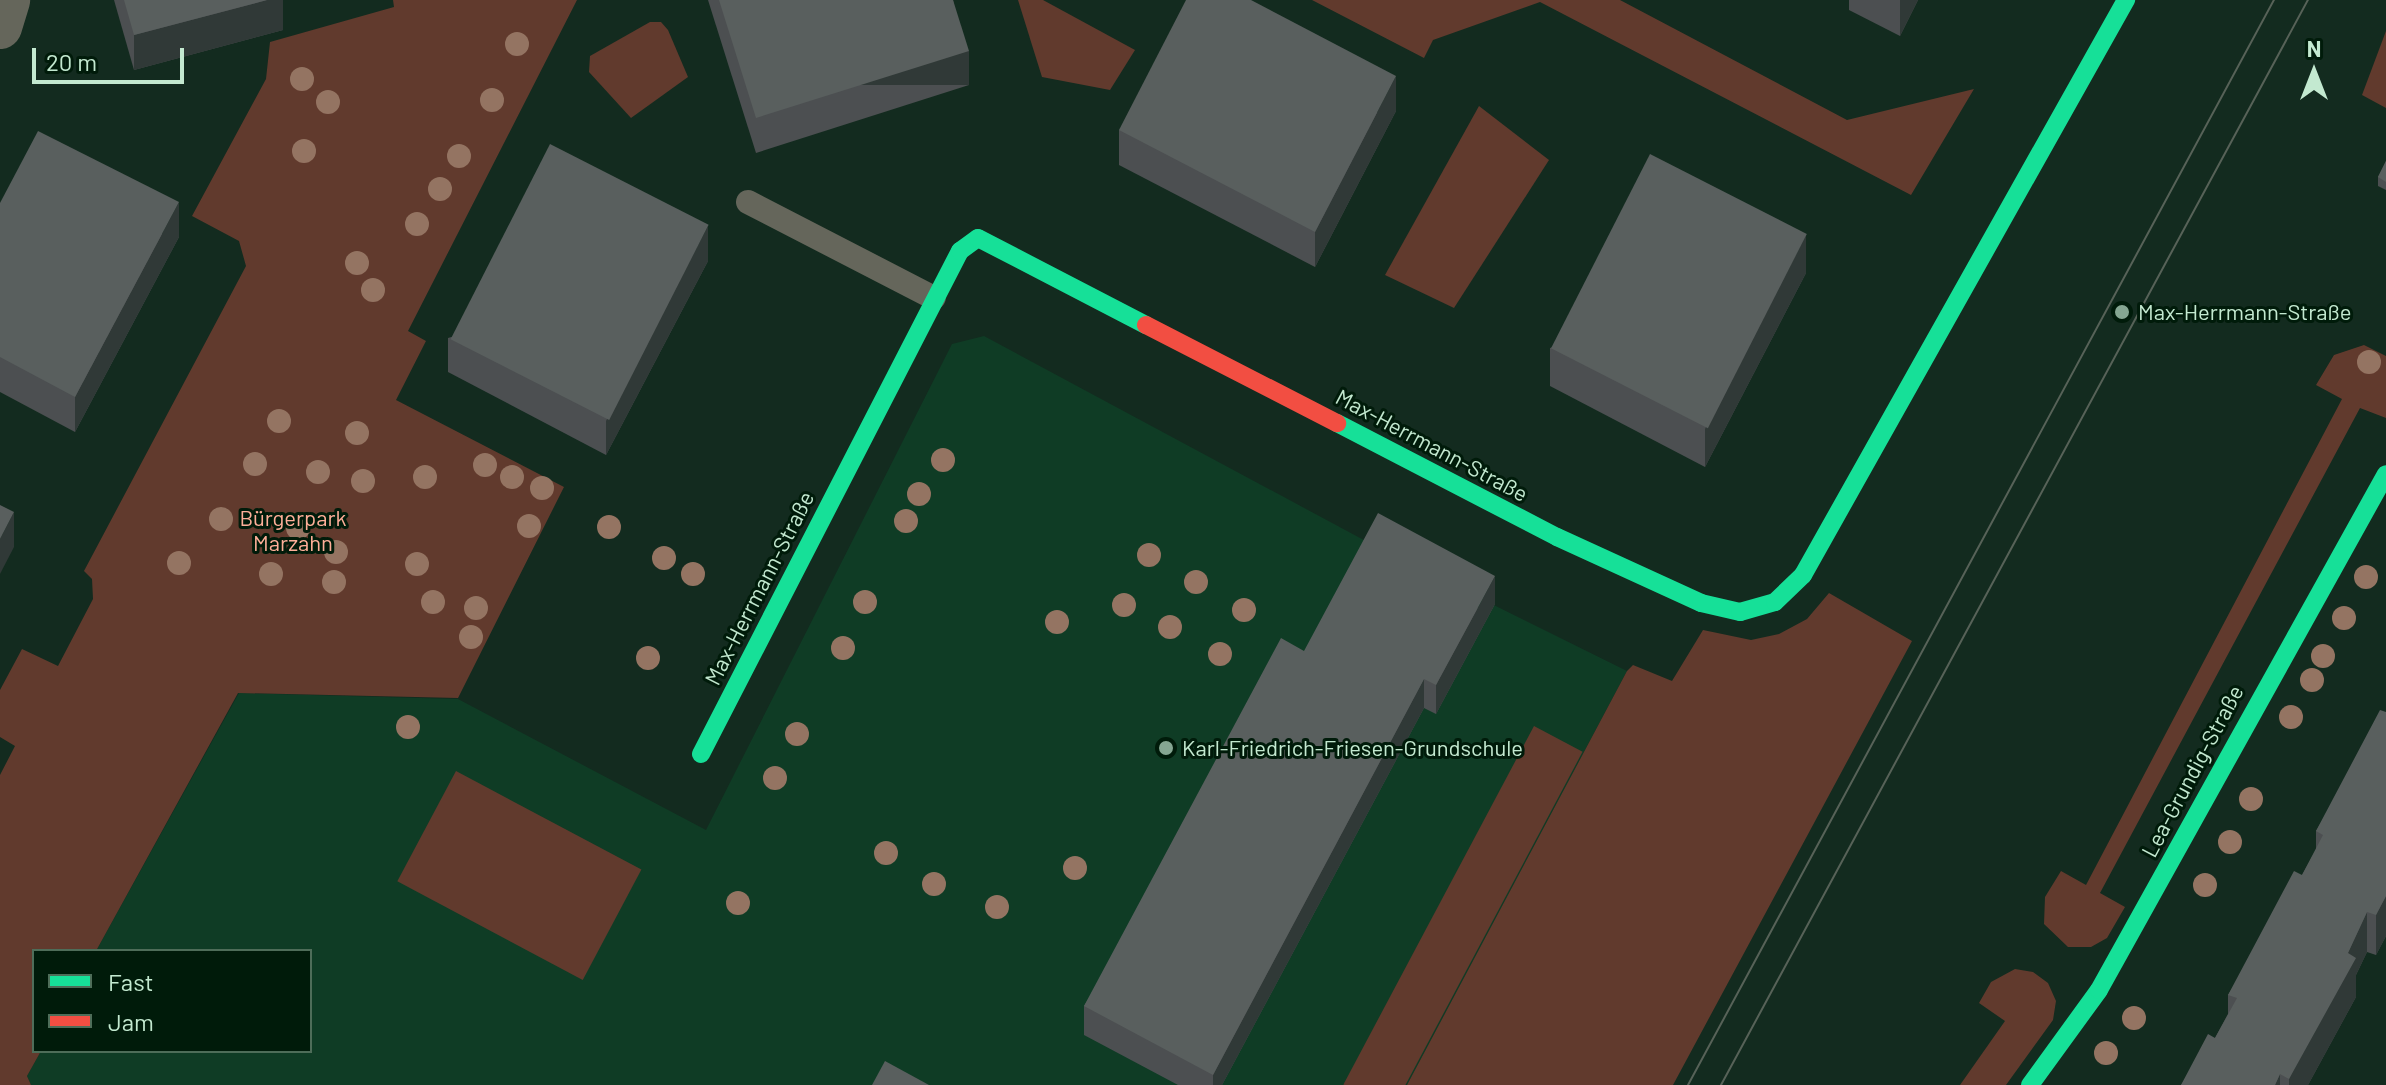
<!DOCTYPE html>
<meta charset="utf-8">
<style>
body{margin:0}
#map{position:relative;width:2386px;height:1085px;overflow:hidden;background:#132b1f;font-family:Barlow,sans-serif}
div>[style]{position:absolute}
.built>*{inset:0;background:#0f3c25}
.green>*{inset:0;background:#613a2d;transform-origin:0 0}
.lane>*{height:24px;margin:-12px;padding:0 12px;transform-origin:12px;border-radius:12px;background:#65665b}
.street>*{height:44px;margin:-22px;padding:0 22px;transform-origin:22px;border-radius:22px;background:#65665b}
.fast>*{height:18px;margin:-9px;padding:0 9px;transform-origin:9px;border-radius:9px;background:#16e098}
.jam>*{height:18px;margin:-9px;padding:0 9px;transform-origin:9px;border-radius:9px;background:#f24e42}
.tram>*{height:2px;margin:-1px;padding:0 1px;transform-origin:1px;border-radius:1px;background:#576258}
.trees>*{width:24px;height:24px;margin:-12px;border-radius:50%;background:#947462}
.wall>*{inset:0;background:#4c4f51}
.shaded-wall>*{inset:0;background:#303937;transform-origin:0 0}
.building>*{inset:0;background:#595f5e;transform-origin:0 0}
.dots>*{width:22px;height:22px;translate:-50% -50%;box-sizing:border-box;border:4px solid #001b0a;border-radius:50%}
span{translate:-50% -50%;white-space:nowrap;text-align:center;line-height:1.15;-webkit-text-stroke:6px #001b0a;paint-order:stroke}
.poi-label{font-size:22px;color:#c3e9d0}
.left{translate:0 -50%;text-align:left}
.street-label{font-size:22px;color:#c3e9d0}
.park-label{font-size:22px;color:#feaf99}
.legend{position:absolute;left:32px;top:949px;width:280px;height:104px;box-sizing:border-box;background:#001b0a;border:2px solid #4e6d59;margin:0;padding:10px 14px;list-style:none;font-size:24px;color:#c3e9d0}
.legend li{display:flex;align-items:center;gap:16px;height:40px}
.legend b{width:40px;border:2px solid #4e6d59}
.north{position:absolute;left:2274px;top:32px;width:80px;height:80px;-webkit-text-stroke:6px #001b0a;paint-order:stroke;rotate:0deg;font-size:22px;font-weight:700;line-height:32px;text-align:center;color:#c3e9d0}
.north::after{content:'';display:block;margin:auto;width:28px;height:36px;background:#c3e9d0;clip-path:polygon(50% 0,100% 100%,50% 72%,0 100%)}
.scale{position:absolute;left:32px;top:48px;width:152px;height:36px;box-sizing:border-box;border:4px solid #c3e9d0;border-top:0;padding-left:10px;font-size:24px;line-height:28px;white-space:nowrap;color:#c3e9d0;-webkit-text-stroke:6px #001b0a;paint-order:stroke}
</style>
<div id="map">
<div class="built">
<div style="clip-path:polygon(984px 336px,1375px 546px,1627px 671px,1407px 1085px,31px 1085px,27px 1076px,41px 1051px,310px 1051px,310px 951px,96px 951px,239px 693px,458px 699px,706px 830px,952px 344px)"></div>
</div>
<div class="green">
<div style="clip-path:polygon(393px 0,577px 0,408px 331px,426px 341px,396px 400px,564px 487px,458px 698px,238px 693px,96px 951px,34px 951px,34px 1051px,41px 1051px,27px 1076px,31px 1085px,0 1085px,0 775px,15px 746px,0 737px,0 690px,22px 649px,58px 666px,93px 599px,92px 579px,84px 571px,246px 266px,239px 241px,192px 216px,266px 79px,270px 42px,394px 7px)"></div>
<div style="clip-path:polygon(1018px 0,1043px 0,1135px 50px,1110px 90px,1042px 77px)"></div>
<div style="clip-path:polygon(1312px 0,1620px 0,1847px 120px,1974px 89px,1911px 195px,1540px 2px,1433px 40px,1424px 58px)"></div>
<div style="clip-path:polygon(650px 22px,661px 22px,668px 30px,688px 77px,631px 118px,589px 72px,590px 56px)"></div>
<div style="clip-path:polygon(2386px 31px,2386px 108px,2362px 95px)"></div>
<div style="clip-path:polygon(1479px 106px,1549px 160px,1454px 308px,1385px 275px)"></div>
<div style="clip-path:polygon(2364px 345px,2386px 356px,2386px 418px,2360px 408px,2100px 893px,2125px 907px,2107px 938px,2091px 947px,2068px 947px,2044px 924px,2045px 897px,2061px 871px,2086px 885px,2342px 399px,2316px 385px,2334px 355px)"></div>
<div style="clip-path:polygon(1829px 593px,1912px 641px,1673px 1085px,1407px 1085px,1627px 671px,1633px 665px,1672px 681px,1703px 630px,1751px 640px,1779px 634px,1807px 619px)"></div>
<div style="left:1534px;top:726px;width:55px;height:406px;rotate:28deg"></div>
<div style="left:456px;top:771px;width:210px;height:125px;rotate:28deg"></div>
<div style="clip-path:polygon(2015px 969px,2033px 972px,2048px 983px,2056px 1001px,2053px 1020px,2006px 1085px,1960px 1085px,2005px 1021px,1979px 1003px,1991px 982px)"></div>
</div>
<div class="lane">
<div style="left:748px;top:202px;width:209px;rotate:27.3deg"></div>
</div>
<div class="street">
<div style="left:0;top:27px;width:28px;rotate:-73deg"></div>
</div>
<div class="fast">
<div style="left:1337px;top:423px;width:248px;rotate:27.4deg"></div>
<div style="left:1557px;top:537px;width:158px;rotate:24.6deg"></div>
<div style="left:1701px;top:603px;width:40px;rotate:13deg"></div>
<div style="left:1740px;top:612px;width:36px;rotate:-16deg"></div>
<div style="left:1775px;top:602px;width:39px;rotate:-44deg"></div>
<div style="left:1803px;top:575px;width:660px;rotate:-60.68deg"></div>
<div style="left:701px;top:754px;width:566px;rotate:-62.76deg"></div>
<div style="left:960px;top:251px;width:22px;rotate:-36deg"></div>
<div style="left:978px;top:238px;width:189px;rotate:27.4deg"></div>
<div style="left:2030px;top:1085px;width:117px;rotate:-54deg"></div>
<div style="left:2099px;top:990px;width:590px;rotate:-60.92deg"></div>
</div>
<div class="jam">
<div style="left:1146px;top:325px;width:215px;rotate:27.2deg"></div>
</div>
<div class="tram">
<div style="left:1688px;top:1085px;width:1233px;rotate:-61.63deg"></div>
<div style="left:1721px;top:1085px;width:1234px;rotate:-61.59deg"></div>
</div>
<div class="trees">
<div style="left:517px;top:44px"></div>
<div style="left:302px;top:79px"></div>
<div style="left:492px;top:100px"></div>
<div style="left:328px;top:102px"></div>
<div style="left:304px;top:151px"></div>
<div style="left:459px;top:156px"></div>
<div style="left:440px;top:189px"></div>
<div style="left:417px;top:224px"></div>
<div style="left:357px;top:263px"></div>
<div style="left:373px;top:290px"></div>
<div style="left:2369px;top:362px"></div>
<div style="left:279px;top:421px"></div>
<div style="left:357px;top:433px"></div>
<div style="left:943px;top:460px"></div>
<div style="left:255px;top:464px"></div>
<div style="left:485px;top:465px"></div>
<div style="left:318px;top:472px"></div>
<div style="left:425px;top:477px"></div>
<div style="left:512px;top:477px"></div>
<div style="left:363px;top:481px"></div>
<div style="left:542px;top:488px"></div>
<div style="left:919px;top:494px"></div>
<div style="left:221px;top:519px"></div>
<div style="left:906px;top:521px"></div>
<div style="left:529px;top:526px"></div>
<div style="left:609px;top:527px"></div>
<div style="left:298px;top:528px"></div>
<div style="left:336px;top:552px"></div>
<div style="left:1149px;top:555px"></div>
<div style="left:664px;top:558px"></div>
<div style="left:179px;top:563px"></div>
<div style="left:417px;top:564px"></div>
<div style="left:271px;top:574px"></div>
<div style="left:693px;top:574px"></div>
<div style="left:2366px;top:577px"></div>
<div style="left:334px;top:582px"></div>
<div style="left:1196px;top:582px"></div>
<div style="left:433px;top:602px"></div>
<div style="left:865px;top:602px"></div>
<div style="left:1124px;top:605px"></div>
<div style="left:476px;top:608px"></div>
<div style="left:1244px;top:610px"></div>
<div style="left:2344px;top:618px"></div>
<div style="left:1057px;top:622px"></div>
<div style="left:1170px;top:627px"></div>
<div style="left:471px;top:637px"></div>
<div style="left:843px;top:648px"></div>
<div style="left:1220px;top:654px"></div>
<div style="left:2323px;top:656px"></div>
<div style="left:648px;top:658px"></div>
<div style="left:2312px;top:680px"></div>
<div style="left:2291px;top:717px"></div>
<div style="left:408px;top:727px"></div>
<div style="left:797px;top:734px"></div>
<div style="left:775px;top:778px"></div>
<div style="left:2251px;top:799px"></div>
<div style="left:2230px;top:842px"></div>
<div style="left:886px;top:853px"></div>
<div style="left:1075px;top:868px"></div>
<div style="left:934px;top:884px"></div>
<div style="left:2205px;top:885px"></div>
<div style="left:738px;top:903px"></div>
<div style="left:997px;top:907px"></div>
<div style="left:2134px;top:1018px"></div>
<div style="left:2106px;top:1053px"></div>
</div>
<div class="wall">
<div style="clip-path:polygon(114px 0,283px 0,283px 30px,134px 70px)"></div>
<div style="clip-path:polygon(708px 0,953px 0,969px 85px,756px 153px)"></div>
<div style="clip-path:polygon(1849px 0,1918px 0,1900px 36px,1849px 10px)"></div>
<div style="clip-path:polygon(1396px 111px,1315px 267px,1119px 165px,1119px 130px)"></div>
<div style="clip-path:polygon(2386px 161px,2386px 190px,2378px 186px,2378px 177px)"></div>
<div style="clip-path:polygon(0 203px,179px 237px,75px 432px,0 392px)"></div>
<div style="clip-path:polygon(708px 261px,606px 455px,448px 372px,448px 338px)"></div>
<div style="clip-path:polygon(1806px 273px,1705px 467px,1550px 386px,1550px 348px)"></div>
<div style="clip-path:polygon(1495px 604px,1436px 714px,1424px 708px,1222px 1085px,1178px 1085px,1084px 1035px,1084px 1006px,1304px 651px)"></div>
<div style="clip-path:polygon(2386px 712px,2386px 936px,2376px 955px,2367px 952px,2356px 975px,2356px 997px,2308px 1085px,2181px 1085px,2215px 1038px,2228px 1014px,2228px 995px,2302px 875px,2316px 850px,2316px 831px)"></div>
</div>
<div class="shaded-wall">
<div style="clip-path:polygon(267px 0,283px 0,283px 30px,134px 70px,134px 35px)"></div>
<div style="clip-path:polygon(1900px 0,1918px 0,1900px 36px)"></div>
<div style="left:969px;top:51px;width:34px;height:223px;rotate:90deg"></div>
<div style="clip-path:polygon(1396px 76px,1396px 111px,1315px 267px,1315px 232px)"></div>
<div style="clip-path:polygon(179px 202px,179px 237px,75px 432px,75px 397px)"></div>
<div style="clip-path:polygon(708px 226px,708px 261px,606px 455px,606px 421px)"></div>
<div style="clip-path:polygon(1806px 235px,1806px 273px,1705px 467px,1705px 429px)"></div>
<div style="clip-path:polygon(14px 512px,14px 547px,0 574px,0 539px)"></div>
<div style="clip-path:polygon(1495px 576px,1495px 604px,1436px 714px,1436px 685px)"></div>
<div style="clip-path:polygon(1424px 679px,1424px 708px,1222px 1085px,1213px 1085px,1213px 1075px)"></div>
<div style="clip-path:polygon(2386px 896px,2386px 936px,2376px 955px,2376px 915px)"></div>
<div style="clip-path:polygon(2367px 912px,2367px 952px,2356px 975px,2356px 997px,2308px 1085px,2289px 1085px,2289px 1079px)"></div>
<div style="clip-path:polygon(2280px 1074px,2280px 1085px,2275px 1085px)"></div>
</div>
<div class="building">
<div style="clip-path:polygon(124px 0,267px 0,134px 35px)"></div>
<div style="clip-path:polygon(719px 0,953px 0,969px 51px,756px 118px)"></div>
<div style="clip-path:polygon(1186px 0,1251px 0,1396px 76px,1315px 232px,1119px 130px)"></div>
<div style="clip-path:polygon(38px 131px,179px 202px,75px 397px,0 357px,0 203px)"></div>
<div style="left:550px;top:144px;width:178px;height:219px;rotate:27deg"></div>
<div style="left:1650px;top:154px;width:176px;height:218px;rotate:27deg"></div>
<div style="clip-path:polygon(2386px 161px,2386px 182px,2378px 177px)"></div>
<div style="clip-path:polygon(0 505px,14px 512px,0 539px)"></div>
<div style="clip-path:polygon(1378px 513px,1495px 576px,1436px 685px,1424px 679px,1213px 1075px,1084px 1006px,1281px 638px,1304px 651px)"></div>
<div style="clip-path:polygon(2380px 710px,2386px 712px,2386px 896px,2376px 915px,2367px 912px,2348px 953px,2356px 958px,2289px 1079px,2280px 1074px,2275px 1085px,2181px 1085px,2208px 1034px,2215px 1038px,2237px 998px,2228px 995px,2294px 871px,2302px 875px,2323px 835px,2316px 831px)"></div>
<div style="clip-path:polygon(885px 1061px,929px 1085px,872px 1085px)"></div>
</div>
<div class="dots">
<div style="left:2122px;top:312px;background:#85a692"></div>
<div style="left:1166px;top:748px;background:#85a692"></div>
</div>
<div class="poi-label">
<span class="left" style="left:2138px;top:312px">Max-Herrmann-Straße</span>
<span class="left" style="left:1182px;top:748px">Karl-Friedrich-Friesen-Grundschule</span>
</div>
<div class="street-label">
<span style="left:1432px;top:445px;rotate:28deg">Max-Herrmann-Straße</span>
<span style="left:759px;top:588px;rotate:-63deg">Max-Herrmann-Straße</span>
<span style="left:2192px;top:771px;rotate:-62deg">Lea-Grundig-Straße</span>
</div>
<div class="park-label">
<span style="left:293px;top:530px">Bürgerpark<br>Marzahn</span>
</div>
<ul class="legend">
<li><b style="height:10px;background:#16e098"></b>Fast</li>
<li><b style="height:10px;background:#f24e42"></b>Jam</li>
</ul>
<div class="north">N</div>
<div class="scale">20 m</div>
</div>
